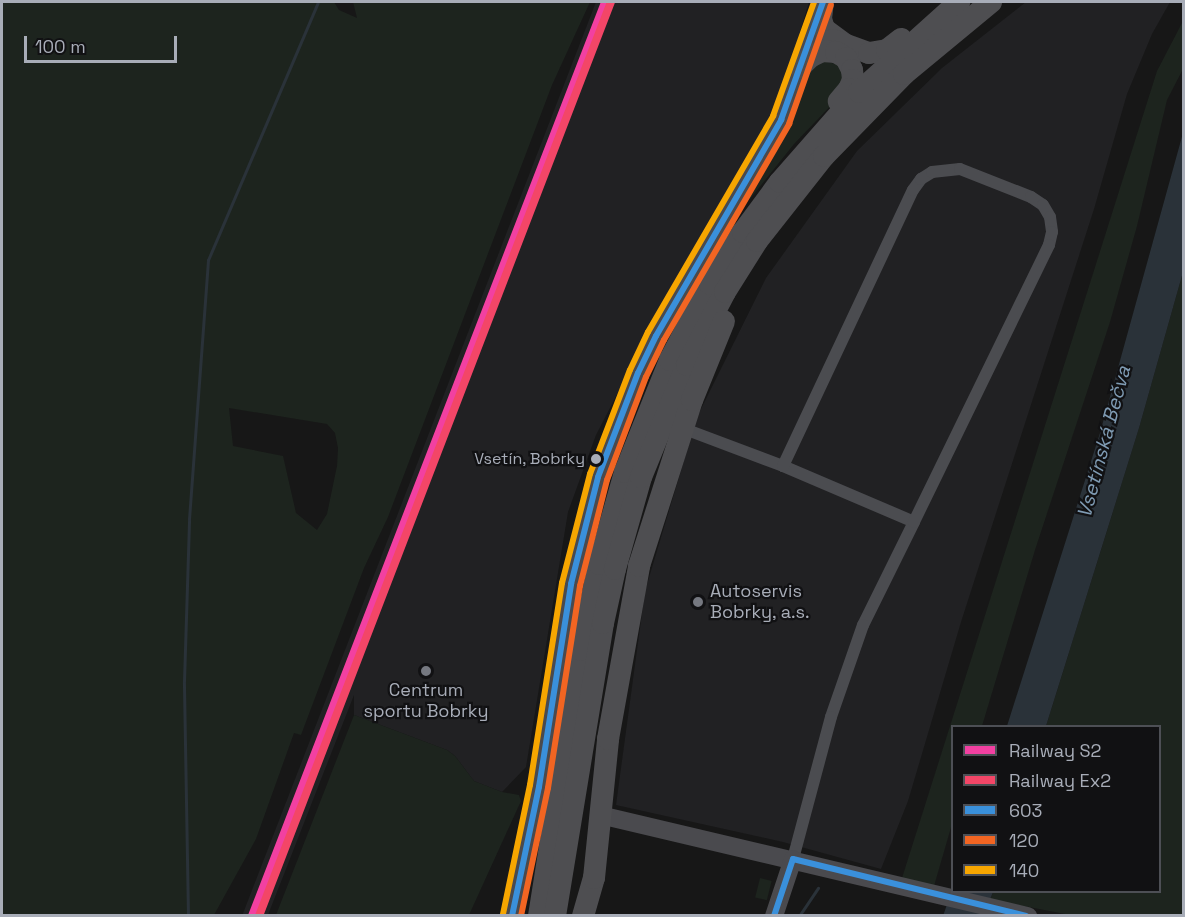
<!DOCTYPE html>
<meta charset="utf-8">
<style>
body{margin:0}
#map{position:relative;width:1185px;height:917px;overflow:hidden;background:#171717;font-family:"Space Grotesk",sans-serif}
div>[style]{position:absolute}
.built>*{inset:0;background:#212123}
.green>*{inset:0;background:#1d241e;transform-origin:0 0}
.water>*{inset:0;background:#2a3239}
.stream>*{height:3px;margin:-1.5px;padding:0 1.5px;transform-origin:1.5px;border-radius:1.5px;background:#2a3239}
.street>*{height:12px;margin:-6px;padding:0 6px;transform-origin:6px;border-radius:6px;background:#4b4c50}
.secondary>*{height:18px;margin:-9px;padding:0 9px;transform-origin:9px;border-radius:9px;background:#4a4a4e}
.highway>*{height:22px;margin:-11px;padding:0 11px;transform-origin:11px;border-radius:11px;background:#4e4e51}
.bus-1>*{height:6px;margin:-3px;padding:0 3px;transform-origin:3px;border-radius:3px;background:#3a90db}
.bus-2>*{height:6px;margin:-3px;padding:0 3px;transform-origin:3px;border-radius:3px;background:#f26522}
.bus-3>*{height:6px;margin:-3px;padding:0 3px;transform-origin:3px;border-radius:3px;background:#f7a600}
.rail-1>*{height:8px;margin:-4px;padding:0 4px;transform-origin:4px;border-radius:4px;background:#f240a1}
.rail-2>*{height:8px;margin:-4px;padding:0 4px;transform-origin:4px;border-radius:4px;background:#f34667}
.dots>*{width:16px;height:16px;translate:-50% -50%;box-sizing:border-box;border:3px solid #111113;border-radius:50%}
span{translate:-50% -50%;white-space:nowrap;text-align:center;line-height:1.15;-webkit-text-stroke:4.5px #111113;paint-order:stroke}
.bus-label{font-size:16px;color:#a8adb8}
.right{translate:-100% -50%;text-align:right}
.poi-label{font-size:18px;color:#a8adb8}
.left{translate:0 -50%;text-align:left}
.water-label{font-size:20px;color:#7f9bb3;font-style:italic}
.frame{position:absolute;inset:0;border:3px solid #a8adb8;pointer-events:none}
.legend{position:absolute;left:951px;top:725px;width:210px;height:168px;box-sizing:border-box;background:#111113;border:2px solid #4d4f55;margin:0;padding:8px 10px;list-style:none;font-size:18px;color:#a8adb8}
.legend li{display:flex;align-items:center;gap:12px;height:30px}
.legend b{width:30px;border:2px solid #4d4f55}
.scale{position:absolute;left:24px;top:36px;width:153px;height:27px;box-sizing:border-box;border:3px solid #a8adb8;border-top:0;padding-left:8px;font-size:18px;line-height:21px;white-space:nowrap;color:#a8adb8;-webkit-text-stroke:4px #111113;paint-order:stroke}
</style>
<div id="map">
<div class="built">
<div style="clip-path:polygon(596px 2px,809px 2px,776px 112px,716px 219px,665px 301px,596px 435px,568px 512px,526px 767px,502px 792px,474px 781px,455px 756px,447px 750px,354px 715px,354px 695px,268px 915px,242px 916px)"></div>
<div style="clip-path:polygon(1026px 2px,1170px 2px,1152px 34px,1127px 94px,1094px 209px,961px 622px,908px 801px,881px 869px,783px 842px,616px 805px,645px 591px,697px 417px,766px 278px,857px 151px,942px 68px)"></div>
</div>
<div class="green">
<div style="clip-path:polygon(evenodd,2px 2px,334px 2px,339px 10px,357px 18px,353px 2px,590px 2px,552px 85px,388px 517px,364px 568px,301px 735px,294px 733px,256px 839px,214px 915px,2px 915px,2px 2px,229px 408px,327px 424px,335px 433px,338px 448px,337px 466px,327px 514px,317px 530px,296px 513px,283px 456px,233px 446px,229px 408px)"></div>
<div style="clip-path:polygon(1183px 21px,1183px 69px,1167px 100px,1137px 226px,1110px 322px,1035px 550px,982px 726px,952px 726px,952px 824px,934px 886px,902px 878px,1157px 71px)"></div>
<div style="clip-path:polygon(815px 59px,844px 66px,840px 96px,794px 144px,750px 199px,747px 197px,785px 129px,807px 68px)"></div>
<div style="clip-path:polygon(1183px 272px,1183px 915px,1070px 915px,1008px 903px,1007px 915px,984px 916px,993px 892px,1160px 892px,1160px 726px,1046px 726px,1139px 428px)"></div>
<div style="clip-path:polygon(354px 715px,447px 750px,455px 756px,474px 781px,502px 792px,519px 795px,521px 801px,469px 915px,276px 915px)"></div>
<div style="left:760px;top:878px;width:12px;height:20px;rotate:14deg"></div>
</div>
<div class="water">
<div style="clip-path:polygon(1183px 133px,1183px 272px,1139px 428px,1046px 726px,1007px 726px,1100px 433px)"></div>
<div style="clip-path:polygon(952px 890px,993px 892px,984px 915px,943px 916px)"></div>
</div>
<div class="stream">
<div style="left:188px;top:916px;width:235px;rotate:-91deg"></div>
<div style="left:184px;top:681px;width:162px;rotate:-88.2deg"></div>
<div style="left:189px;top:519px;width:260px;rotate:-85.8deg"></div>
<div style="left:208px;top:260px;width:280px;rotate:-66.9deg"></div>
<div style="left:799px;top:916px;width:34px;rotate:-56deg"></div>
</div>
<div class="street">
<div style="left:682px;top:428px;width:108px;rotate:20.6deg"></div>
<div style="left:783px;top:466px;width:142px;rotate:23.1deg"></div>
<div style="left:914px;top:522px;width:115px;rotate:116.3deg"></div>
<div style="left:863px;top:625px;width:97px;rotate:109.2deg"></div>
<div style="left:831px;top:717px;width:147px;rotate:105deg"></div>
<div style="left:783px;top:466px;width:305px;rotate:-64.8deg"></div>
<div style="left:913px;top:190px;width:14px;rotate:-54deg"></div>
<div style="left:921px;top:179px;width:13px;rotate:-32deg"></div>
<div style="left:932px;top:172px;width:28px;rotate:-6deg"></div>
<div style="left:960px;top:169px;width:76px;rotate:21.5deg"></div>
<div style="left:1031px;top:197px;width:14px;rotate:34deg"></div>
<div style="left:1043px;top:205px;width:14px;rotate:60deg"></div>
<div style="left:1050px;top:217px;width:15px;rotate:82deg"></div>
<div style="left:1052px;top:232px;width:13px;rotate:103deg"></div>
<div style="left:1049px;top:245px;width:308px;rotate:116deg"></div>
</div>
<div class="secondary">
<div style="left:600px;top:815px;width:440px;rotate:13.3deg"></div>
<div style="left:512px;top:916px;width:132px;rotate:-78.2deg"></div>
<div style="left:539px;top:787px;width:206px;rotate:-81deg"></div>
<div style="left:571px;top:584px;width:110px;rotate:-75.8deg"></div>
<div style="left:598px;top:477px;width:111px;rotate:-69deg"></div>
<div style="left:638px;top:373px;width:41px;rotate:-64.1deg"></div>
<div style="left:656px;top:336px;width:250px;rotate:-59.9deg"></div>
<div style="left:781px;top:120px;width:118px;rotate:-70.6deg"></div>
<div style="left:774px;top:916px;width:60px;rotate:-71.6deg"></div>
</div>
<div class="highway">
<div style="left:823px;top:2px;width:17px;rotate:97deg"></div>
<div style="left:821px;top:19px;width:10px;rotate:73deg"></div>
<div style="left:824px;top:29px;width:26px;rotate:36deg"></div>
<div style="left:833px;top:40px;width:38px;rotate:20deg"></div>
<div style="left:869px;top:53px;width:18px;rotate:-9deg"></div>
<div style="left:887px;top:50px;width:18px;rotate:-38deg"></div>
<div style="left:800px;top:67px;width:14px;rotate:-45deg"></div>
<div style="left:810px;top:57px;width:13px;rotate:-27deg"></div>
<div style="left:822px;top:51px;width:14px;rotate:4deg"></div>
<div style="left:836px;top:52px;width:12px;rotate:31deg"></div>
<div style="left:846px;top:58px;width:13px;rotate:63deg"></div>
<div style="left:852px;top:70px;width:10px;rotate:84deg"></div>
<div style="left:853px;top:80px;width:10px;rotate:114deg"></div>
<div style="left:849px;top:89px;width:16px;rotate:130deg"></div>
<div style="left:539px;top:916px;width:269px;rotate:-81deg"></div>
<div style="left:581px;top:650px;width:88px;rotate:-78.2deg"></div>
<div style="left:599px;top:564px;width:96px;rotate:-74.2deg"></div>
<div style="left:625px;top:472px;width:121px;rotate:-68.1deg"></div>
<div style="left:670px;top:360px;width:86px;rotate:-62.2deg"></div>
<div style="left:710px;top:284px;width:62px;rotate:-57.6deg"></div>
<div style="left:743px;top:232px;width:62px;rotate:-53.5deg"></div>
<div style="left:780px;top:182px;width:120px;rotate:-48.7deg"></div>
<div style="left:859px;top:92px;width:135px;rotate:-42deg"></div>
<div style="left:555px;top:916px;width:297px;rotate:-80.7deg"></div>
<div style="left:603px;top:623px;width:55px;rotate:-77.5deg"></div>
<div style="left:615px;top:569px;width:96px;rotate:-74.2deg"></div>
<div style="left:641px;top:477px;width:121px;rotate:-67.7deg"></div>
<div style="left:687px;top:365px;width:82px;rotate:-62.5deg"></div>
<div style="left:725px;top:292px;width:60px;rotate:-57.9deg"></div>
<div style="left:757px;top:241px;width:108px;rotate:-51.8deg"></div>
<div style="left:824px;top:156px;width:115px;rotate:-45.7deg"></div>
<div style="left:904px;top:74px;width:113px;rotate:-39.6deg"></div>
<div style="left:583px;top:916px;width:40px;rotate:-74deg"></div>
<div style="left:594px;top:878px;width:140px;rotate:-84.2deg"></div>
<div style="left:608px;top:739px;width:176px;rotate:-79.8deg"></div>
<div style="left:639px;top:566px;width:174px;rotate:-72.3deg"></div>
<div style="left:692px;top:400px;width:85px;rotate:-67.9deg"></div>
</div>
<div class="bus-1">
<div style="left:512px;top:916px;width:132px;rotate:-78.2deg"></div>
<div style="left:539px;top:787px;width:206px;rotate:-81deg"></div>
<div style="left:571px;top:584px;width:110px;rotate:-75.8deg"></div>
<div style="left:598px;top:477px;width:111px;rotate:-69deg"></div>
<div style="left:638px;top:373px;width:41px;rotate:-64.1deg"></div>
<div style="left:656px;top:336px;width:250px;rotate:-59.9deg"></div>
<div style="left:781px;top:120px;width:125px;rotate:-70.4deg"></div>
<div style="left:774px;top:916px;width:60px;rotate:-71.6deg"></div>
<div style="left:793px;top:859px;width:240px;rotate:13.7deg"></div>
</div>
<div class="bus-2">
<div style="left:521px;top:916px;width:131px;rotate:-78.1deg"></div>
<div style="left:548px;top:788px;width:205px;rotate:-81deg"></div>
<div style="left:580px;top:586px;width:109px;rotate:-75.7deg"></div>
<div style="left:607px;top:480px;width:110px;rotate:-69.3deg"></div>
<div style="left:646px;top:377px;width:41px;rotate:-64.1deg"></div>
<div style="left:664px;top:340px;width:250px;rotate:-59.9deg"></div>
<div style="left:789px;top:124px;width:126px;rotate:-70.6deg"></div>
</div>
<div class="bus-3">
<div style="left:503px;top:914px;width:132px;rotate:-78.2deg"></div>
<div style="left:530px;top:785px;width:205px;rotate:-81deg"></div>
<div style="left:562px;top:583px;width:113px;rotate:-75.6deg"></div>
<div style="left:590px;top:474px;width:111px;rotate:-69deg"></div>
<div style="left:630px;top:370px;width:42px;rotate:-64.7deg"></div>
<div style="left:648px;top:332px;width:250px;rotate:-59.9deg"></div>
<div style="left:773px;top:116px;width:121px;rotate:-70.2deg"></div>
</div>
<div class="rail-1">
<div style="left:252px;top:916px;width:980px;rotate:-68.88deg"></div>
</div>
<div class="rail-2">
<div style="left:259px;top:916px;width:979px;rotate:-68.94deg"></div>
</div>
<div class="dots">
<div style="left:596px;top:459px;background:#a8adb8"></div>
<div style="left:698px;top:602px;background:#757880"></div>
<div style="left:426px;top:671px;background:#757880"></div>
</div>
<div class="bus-label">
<span class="right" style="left:585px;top:459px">Vsetín, Bobrky</span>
</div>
<div class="poi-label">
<span class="left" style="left:710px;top:602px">Autoservis<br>Bobrky, a.s.</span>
<span style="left:426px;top:701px">Centrum<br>sportu Bobrky</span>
</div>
<div class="water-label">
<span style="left:1104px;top:442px;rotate:-75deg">Vsetínská Bečva</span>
</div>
<div class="frame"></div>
<ul class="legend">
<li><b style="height:8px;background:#f240a1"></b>Railway S2</li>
<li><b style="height:8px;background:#f34667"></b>Railway Ex2</li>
<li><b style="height:8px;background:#3a90db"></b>603</li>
<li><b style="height:8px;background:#f26522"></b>120</li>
<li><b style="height:8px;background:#f7a600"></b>140</li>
</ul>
<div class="scale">100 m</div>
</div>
